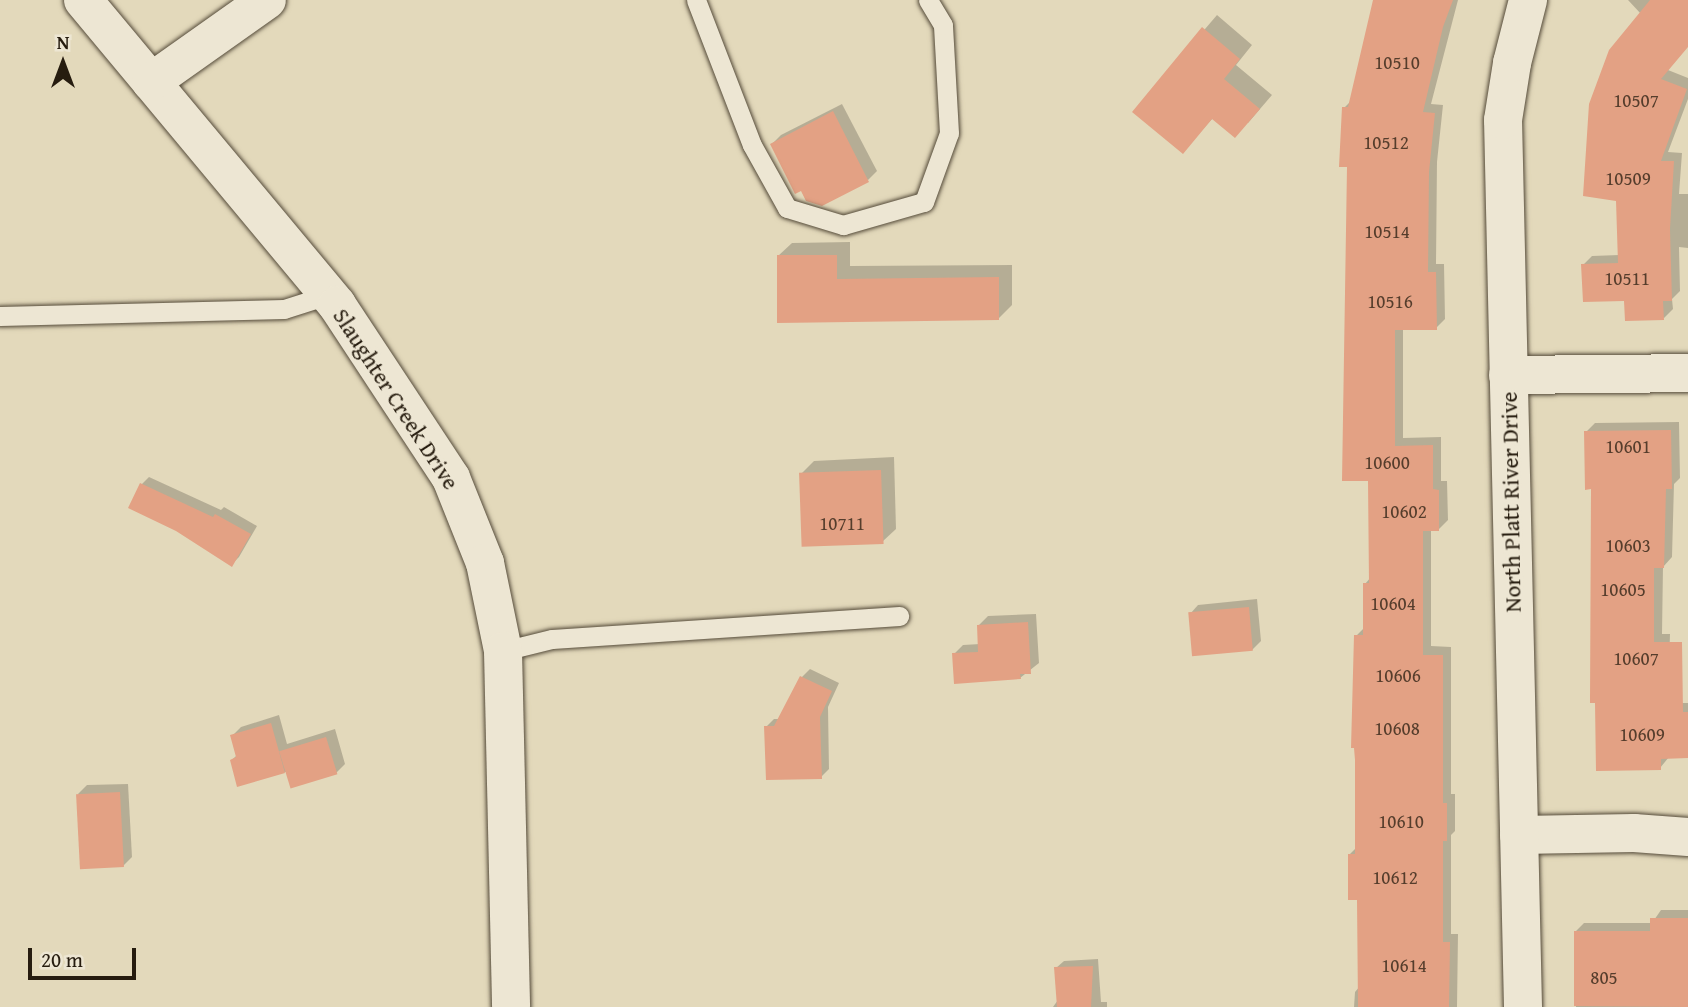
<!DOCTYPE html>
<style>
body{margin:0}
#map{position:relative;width:1688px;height:1007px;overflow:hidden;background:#e3d9bb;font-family:"Gentium Book Plus",serif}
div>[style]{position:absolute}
.shadow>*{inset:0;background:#0003}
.building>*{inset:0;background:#e3a184;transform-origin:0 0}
.roads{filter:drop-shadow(0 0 2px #554b3a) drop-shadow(0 0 2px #554b3a)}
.service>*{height:19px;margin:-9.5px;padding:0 9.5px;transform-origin:9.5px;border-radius:9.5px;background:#ede6d3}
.minor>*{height:38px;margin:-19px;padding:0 19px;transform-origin:19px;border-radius:19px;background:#ede6d3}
span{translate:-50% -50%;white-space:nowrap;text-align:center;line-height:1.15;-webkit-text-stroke:5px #ede6d3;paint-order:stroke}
.number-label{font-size:19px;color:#553d2c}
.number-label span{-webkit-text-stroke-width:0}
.street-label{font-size:23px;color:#261c0f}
.north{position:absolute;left:28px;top:28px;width:70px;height:70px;-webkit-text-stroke:5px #ede6d3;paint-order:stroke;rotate:0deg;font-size:19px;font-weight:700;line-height:28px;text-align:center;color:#261c0f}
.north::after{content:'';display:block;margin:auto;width:24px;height:32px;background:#261c0f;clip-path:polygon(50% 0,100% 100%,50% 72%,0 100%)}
.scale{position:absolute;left:28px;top:948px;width:108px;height:32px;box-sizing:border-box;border:4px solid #261c0f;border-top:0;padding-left:9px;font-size:21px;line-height:24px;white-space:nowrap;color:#261c0f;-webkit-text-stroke:5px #ede6d3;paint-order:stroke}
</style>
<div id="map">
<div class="shadow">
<div style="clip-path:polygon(1375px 0,1458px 0,1431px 104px,1443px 105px,1437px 162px,1436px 264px,1444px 264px,1445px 319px,1436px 328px,1403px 328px,1403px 438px,1441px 437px,1441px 481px,1447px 481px,1448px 520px,1439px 529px,1431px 529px,1431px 646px,1451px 647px,1451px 794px,1455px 794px,1455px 831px,1451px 835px,1451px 934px,1458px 934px,1457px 1007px,1354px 1007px,1355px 992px,1360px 986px,1359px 898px,1349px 855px,1357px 847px,1356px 636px,1365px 627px,1365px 584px,1371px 577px,1370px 479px,1344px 108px,1352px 100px)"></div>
<div style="clip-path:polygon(1628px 0,1688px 0,1688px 46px,1668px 70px,1688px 78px,1688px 99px,1668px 152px,1682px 153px,1679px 194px,1688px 194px,1688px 248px,1679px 247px,1680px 291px,1672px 299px,1673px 309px,1664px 318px,1583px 265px,1592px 256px,1619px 255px,1641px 14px)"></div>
<div style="clip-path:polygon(1217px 15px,1252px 45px,1236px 65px,1272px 95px,1248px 123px,1213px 118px,1182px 152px,1134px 112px)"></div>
<div style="clip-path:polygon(842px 104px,877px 171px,868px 180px,772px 144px,781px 135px)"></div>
<div style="clip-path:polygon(850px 242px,850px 266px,1012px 265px,1012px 305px,999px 318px,779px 321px,778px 256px,792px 243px)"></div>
<div style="clip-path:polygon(1679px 422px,1680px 478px,1674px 484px,1672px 557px,1663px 567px,1662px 634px,1670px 634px,1668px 703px,1688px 703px,1688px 756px,1669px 757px,1660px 768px,1593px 488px,1586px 432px,1595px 423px)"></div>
<div style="clip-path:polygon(894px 457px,896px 529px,882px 542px,801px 474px,814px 461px)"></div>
<div style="clip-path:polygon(149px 477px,221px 510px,224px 507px,257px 526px,239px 557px,231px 565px,141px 485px)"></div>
<div style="clip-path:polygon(1257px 599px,1261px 641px,1252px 650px,1190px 614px,1198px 605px)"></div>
<div style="clip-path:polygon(1036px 614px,1039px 663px,1020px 678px,954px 654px,963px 645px,980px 644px,979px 625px,988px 616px)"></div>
<div style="clip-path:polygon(810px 669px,839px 683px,828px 707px,829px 769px,821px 777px,766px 727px,774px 719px,779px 719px,802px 677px)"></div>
<div style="clip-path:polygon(279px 715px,287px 744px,335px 729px,345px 764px,336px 773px,284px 772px,232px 760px,237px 755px,232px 736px,241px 727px)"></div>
<div style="clip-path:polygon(128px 784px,132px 857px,123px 866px,78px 794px,87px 785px)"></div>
<div style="clip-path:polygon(1661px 910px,1688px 910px,1688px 1007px,1576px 1007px,1575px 932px,1584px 923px,1652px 923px)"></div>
<div style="clip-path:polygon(1098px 959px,1101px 1002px,1107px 1002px,1107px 1007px,1053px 1007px,1058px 1000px,1056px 968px,1064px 961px)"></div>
</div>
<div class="building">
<div style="clip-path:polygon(1373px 0,1453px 0,1443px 27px,1423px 112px,1435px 113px,1429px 172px,1428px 272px,1436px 272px,1437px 330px,1395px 330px,1395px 446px,1433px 445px,1433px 489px,1439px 490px,1439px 531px,1423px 531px,1423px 655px,1443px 655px,1443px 803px,1447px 803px,1447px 841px,1443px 841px,1443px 942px,1450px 942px,1449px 1007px,1358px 1007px,1357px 900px,1348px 900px,1348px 854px,1355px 854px,1355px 760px,1354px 748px,1351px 748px,1354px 635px,1363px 635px,1363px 583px,1369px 583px,1368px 481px,1342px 481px,1347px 167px,1339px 167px,1342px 107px,1348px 107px)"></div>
<div style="clip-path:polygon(1650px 0,1688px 0,1688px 47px,1661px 79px,1687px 89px,1661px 161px,1674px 161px,1670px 229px,1672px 301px,1663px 301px,1664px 320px,1625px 321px,1624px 301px,1583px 302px,1581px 264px,1618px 263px,1616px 201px,1583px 196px,1589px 104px,1609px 50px)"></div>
<div style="clip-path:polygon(1202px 27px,1240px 59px,1224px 79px,1260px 109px,1235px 138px,1212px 119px,1183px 154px,1132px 112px)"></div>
<div style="clip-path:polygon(833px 111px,869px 182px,822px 206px,806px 201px,801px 191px,795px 194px,770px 144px)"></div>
<div style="clip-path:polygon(777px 255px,837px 255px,837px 279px,999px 277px,999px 320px,777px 323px)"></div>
<div style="clip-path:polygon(1671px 430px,1672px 489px,1666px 489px,1664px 568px,1654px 568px,1654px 642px,1682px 642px,1683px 712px,1688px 712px,1688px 758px,1661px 759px,1661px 770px,1596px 771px,1595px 703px,1590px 703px,1591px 489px,1585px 490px,1584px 431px)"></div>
<div style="left:881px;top:470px;width:74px;height:82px;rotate:88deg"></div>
<div style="clip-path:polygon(140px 483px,213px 517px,215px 514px,251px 534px,232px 567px,176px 531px,128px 508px)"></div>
<div style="left:1249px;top:607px;width:44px;height:61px;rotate:85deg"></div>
<div style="clip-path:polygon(1028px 622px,1031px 674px,1020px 674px,1021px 679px,954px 684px,952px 653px,978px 652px,977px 625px)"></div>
<div style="clip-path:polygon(800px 676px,832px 691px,820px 717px,822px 779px,766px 780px,764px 726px,774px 726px)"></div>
<div style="clip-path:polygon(271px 723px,285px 773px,237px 787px,230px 760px,236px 757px,230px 735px)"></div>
<div style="left:326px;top:737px;width:39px;height:49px;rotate:73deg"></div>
<div style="left:120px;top:792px;width:75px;height:44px;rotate:87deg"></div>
<div style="clip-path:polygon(1650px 918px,1688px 918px,1688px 1007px,1574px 1006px,1574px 931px,1650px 931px)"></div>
<div style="clip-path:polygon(1093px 966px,1091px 1007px,1057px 1007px,1054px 967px)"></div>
</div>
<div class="roads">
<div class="service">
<div style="left:696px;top:0;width:155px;rotate:68.9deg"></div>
<div style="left:752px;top:145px;width:72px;rotate:60.9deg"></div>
<div style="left:787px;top:208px;width:59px;rotate:16.9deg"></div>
<div style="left:843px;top:225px;width:84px;rotate:-15.9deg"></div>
<div style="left:924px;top:202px;width:73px;rotate:-70.1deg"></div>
<div style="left:949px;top:133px;width:108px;rotate:-93.2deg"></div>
<div style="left:943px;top:25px;width:29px;rotate:-121deg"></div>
<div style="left:0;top:316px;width:284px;rotate:-1.4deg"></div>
<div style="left:284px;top:309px;width:46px;rotate:-17.7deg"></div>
<div style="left:503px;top:651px;width:50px;rotate:-13.8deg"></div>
<div style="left:552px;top:639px;width:348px;rotate:-3.8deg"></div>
</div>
<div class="minor">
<div style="left:83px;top:0;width:397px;rotate:50.2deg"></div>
<div style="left:337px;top:305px;width:207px;rotate:56.6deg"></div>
<div style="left:451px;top:478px;width:92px;rotate:68.2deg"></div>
<div style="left:485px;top:563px;width:90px;rotate:78.4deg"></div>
<div style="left:503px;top:651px;width:356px;rotate:88.7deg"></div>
<div style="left:151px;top:82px;width:142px;rotate:-35.3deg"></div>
<div style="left:1508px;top:375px;width:180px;rotate:-0.6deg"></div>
<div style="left:1519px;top:835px;width:115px;rotate:-1deg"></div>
<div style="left:1634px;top:833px;width:54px;rotate:4.2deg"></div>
<div style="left:1523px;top:1007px;width:887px;rotate:-91.29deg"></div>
<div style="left:1503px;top:120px;width:58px;rotate:-81deg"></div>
<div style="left:1512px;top:63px;width:65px;rotate:-75.7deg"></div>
</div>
</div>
<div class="number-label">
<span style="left:1397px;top:63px">10510</span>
<span style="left:1636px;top:101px">10507</span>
<span style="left:1386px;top:143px">10512</span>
<span style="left:1628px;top:179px">10509</span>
<span style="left:1387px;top:232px">10514</span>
<span style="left:1627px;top:279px">10511</span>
<span style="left:1390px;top:302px">10516</span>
<span style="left:1628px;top:447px">10601</span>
<span style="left:1387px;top:463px">10600</span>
<span style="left:1404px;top:512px">10602</span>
<span style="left:842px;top:524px">10711</span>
<span style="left:1628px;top:546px">10603</span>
<span style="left:1623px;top:590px">10605</span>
<span style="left:1393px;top:604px">10604</span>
<span style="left:1636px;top:659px">10607</span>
<span style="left:1398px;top:676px">10606</span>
<span style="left:1397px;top:729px">10608</span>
<span style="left:1642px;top:735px">10609</span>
<span style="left:1401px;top:822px">10610</span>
<span style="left:1395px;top:878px">10612</span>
<span style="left:1404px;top:966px">10614</span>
<span style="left:1604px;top:978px">805</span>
</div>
<div class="street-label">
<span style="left:396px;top:399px;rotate:57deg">Slaughter Creek Drive</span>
<span style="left:1511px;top:502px;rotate:-91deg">North Platt River Drive</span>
</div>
<div class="north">N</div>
<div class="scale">20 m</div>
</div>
